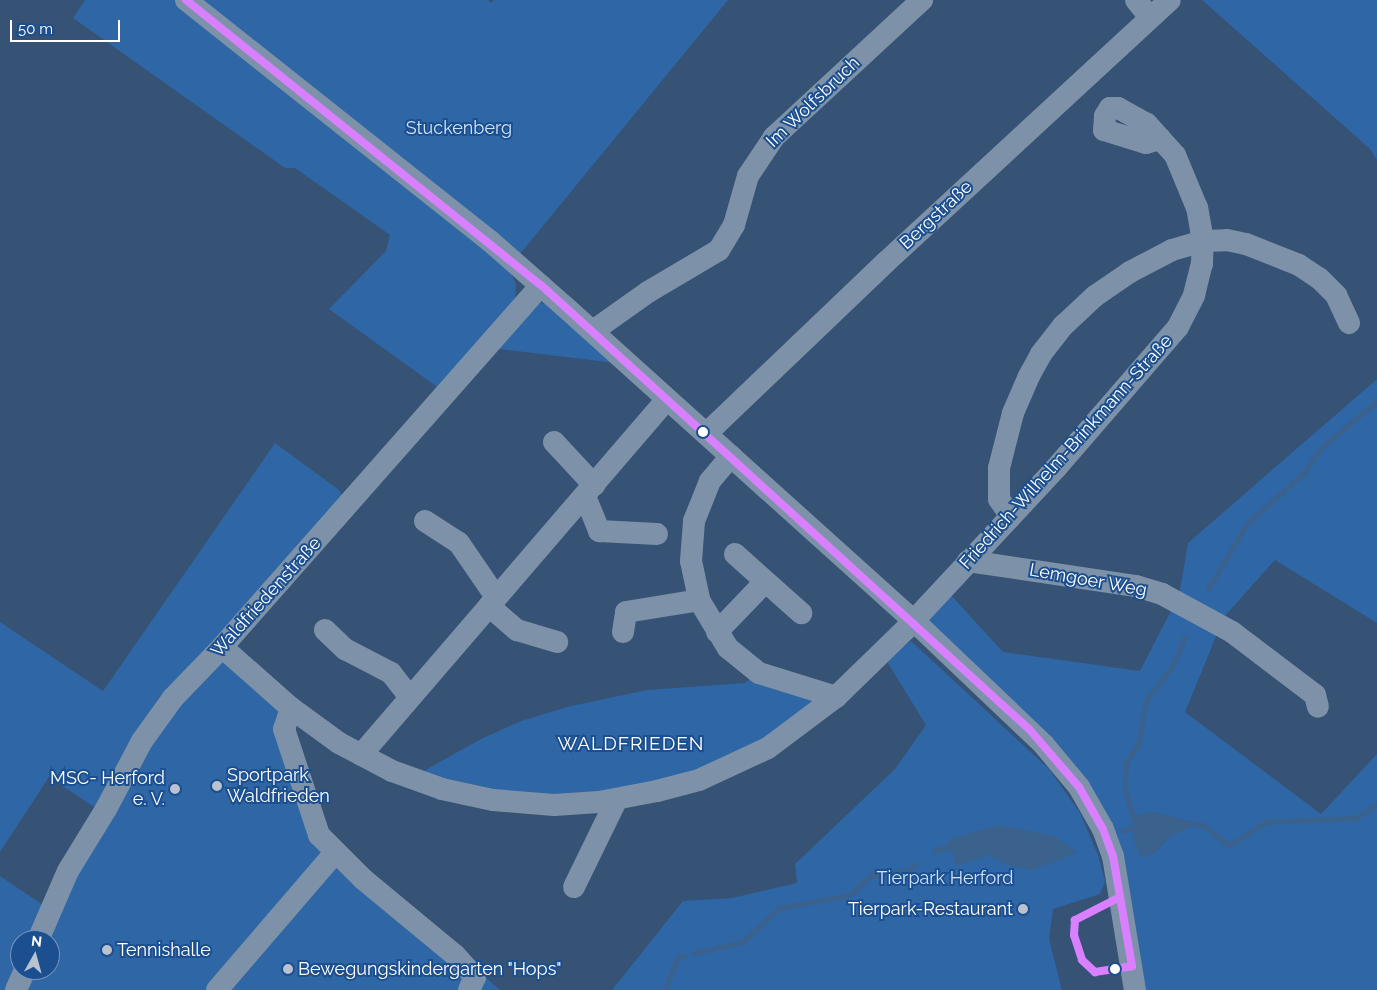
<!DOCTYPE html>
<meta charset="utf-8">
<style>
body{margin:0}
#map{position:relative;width:1377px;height:990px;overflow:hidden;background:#365274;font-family:Raleway,sans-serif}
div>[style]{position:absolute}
.green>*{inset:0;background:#2f66a5}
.water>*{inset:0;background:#3b618d}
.stream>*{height:4.5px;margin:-2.25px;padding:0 2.25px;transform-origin:2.25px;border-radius:2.25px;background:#3b618d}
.minor>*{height:22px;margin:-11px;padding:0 11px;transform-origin:11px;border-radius:11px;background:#7d92a8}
.bus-1>*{height:8px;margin:-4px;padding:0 4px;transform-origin:4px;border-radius:4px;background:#d880ff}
.dots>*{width:14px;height:14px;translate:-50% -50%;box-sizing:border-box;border:2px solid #1b4f8f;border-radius:50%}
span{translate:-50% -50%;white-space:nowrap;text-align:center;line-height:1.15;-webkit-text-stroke:4px #1b4f8f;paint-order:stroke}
.street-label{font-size:18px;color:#fff}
.park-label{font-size:18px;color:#cfe3fa}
.poi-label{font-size:18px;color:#fff}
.left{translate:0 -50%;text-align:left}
.right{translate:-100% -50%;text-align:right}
.neighbourhood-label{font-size:19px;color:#fff;letter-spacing:1px}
.north{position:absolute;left:10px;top:930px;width:50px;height:50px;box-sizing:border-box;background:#1b4f8f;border:1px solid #7695bc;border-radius:50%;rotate:7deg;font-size:14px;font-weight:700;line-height:20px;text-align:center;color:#fff}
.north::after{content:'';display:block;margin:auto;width:18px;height:22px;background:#b9c2ce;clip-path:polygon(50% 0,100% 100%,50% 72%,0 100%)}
.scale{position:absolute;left:10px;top:20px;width:110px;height:22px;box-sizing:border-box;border:2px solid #fff;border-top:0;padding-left:6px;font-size:15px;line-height:18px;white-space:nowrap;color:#fff;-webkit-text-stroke:4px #1b4f8f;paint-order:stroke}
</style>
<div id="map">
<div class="green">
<div style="clip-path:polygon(85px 0,488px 0,491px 3px,494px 0,728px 0,520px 254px,510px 271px,516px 284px,515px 301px,440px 389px,329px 309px,386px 251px,390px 235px,295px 168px,285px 168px,73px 18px)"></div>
<div style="clip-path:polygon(1202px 0,1377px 0,1377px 160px,1370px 149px)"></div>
<div style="clip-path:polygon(541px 303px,555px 306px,616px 363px,492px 348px,527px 309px)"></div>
<div style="clip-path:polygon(evenodd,1377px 379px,1377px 623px,1275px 560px,1224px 617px,1185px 712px,1321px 814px,1377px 754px,1377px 990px,1140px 990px,1097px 803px,923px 620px,948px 592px,1003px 652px,1140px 671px,1179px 595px,1188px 543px,1377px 379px,1151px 812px,1196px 823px,1170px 837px,1154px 853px,1151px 812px)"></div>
<div style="clip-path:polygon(275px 443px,339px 490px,344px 500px,97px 809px,49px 777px,0 852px,0 622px,103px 691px)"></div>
<div style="clip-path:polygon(911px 641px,1049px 769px,1080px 813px,1098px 855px,1105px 882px,1100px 894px,1053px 909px,1049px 939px,1062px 990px,612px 990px,683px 901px,732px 898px,797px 883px,795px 864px,895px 769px,926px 725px,886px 660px)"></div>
<div style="clip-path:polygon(224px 651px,282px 705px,324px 835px,500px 990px,23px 990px,32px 970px,50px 970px,50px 940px,74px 880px,154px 737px)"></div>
<div style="clip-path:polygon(753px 677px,820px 702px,727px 762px,630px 791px,536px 798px,420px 773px,481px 739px,521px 721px,571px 706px,647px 690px,745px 683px)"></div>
<div style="clip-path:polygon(0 876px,43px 905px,28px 940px,20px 940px,20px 960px,7px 990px,0 990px)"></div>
</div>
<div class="water">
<div style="clip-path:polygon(1151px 812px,1197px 823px,1170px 837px,1154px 853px,1141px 858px,1133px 838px,1132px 816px)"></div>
<div style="clip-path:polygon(999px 825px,1055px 836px,1077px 853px,1032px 870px,1010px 866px,989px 855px,955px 866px,954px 856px,947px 846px,950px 839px)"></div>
</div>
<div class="stream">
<div style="left:1208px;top:589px;width:76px;rotate:-59deg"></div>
<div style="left:1247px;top:524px;width:78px;rotate:-41.9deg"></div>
<div style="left:1305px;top:472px;width:27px;rotate:-57deg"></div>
<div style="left:1320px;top:449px;width:75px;rotate:-40.1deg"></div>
<div style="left:1134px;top:821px;width:32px;rotate:-106deg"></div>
<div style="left:1125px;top:790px;width:27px;rotate:-88deg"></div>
<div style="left:1126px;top:763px;width:22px;rotate:-56deg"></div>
<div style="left:1138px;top:745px;width:45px;rotate:-79.7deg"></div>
<div style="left:1146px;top:701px;width:45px;rotate:-53.1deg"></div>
<div style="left:1173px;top:665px;width:30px;rotate:-67deg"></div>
<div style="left:1190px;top:824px;width:13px;rotate:4deg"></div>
<div style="left:1203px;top:825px;width:34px;rotate:37deg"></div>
<div style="left:1230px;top:845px;width:43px;rotate:-32.6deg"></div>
<div style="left:1266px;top:822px;width:90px;rotate:-2.5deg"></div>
<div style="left:1356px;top:818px;width:25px;rotate:-34deg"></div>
<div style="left:1122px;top:831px;width:17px;rotate:-17deg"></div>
<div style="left:935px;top:851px;width:18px;rotate:-19deg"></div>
<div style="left:694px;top:953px;width:50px;rotate:-12.7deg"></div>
<div style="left:743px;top:942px;width:50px;rotate:-43.4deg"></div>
<div style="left:779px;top:908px;width:72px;rotate:-10.4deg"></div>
<div style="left:850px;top:895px;width:28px;rotate:-44deg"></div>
<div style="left:870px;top:876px;width:35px;rotate:-8deg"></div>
<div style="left:905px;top:871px;width:12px;rotate:-31deg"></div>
<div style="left:665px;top:990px;width:34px;rotate:-69deg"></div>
<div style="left:677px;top:958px;width:7px;rotate:-16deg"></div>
</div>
<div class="minor">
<div style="left:186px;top:0;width:388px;rotate:38.4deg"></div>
<div style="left:490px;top:241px;width:98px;rotate:41.3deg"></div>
<div style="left:564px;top:306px;width:471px;rotate:42deg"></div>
<div style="left:914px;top:621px;width:180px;rotate:43.6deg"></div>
<div style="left:1044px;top:745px;width:55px;rotate:50.2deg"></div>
<div style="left:1079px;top:787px;width:48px;rotate:60.3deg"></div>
<div style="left:1103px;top:829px;width:29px;rotate:70deg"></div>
<div style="left:1113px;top:856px;width:136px;rotate:80.7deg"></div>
<div style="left:1136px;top:0;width:22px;rotate:51deg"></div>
<div style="left:593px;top:331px;width:67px;rotate:-35.3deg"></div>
<div style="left:648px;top:292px;width:82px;rotate:-30.6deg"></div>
<div style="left:719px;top:250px;width:29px;rotate:-59deg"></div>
<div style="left:734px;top:225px;width:51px;rotate:-74.1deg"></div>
<div style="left:748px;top:176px;width:47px;rotate:-56.3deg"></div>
<div style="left:774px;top:137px;width:202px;rotate:-42.8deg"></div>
<div style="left:706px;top:434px;width:249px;rotate:-43.7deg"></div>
<div style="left:886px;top:262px;width:386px;rotate:-42.7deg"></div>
<div style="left:554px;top:442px;width:59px;rotate:47.1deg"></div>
<div style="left:731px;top:456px;width:33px;rotate:130deg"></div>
<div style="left:710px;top:481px;width:43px;rotate:111.8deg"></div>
<div style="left:694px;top:521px;width:40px;rotate:94.3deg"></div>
<div style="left:691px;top:561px;width:40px;rotate:78deg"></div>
<div style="left:699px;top:600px;width:56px;rotate:58.9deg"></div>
<div style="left:728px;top:648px;width:40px;rotate:39deg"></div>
<div style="left:759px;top:673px;width:81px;rotate:17.3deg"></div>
<div style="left:585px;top:496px;width:38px;rotate:68deg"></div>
<div style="left:599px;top:531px;width:58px;rotate:3deg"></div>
<div style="left:1010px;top:515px;width:19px;rotate:-125deg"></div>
<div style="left:999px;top:499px;width:31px;rotate:-90deg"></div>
<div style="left:999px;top:468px;width:57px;rotate:-75.7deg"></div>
<div style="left:1013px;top:413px;width:40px;rotate:-66.6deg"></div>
<div style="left:1029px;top:376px;width:25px;rotate:-61deg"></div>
<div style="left:1041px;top:354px;width:37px;rotate:-52deg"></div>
<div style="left:1064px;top:325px;width:42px;rotate:-43.1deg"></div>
<div style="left:1095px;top:296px;width:42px;rotate:-34.4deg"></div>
<div style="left:1130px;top:272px;width:47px;rotate:-27.6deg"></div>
<div style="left:1172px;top:250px;width:32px;rotate:-16deg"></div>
<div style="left:1203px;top:241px;width:24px;rotate:-2deg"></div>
<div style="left:1227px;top:240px;width:19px;rotate:12deg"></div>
<div style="left:1246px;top:244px;width:57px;rotate:21.6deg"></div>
<div style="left:1299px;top:265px;width:25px;rotate:34deg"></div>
<div style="left:1320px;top:279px;width:23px;rotate:45deg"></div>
<div style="left:1336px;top:295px;width:31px;rotate:65deg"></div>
<div style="left:425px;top:521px;width:40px;rotate:32.9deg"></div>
<div style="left:459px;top:543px;width:65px;rotate:55.6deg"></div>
<div style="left:735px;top:554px;width:89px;rotate:41.8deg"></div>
<div style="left:968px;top:561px;width:170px;rotate:8.5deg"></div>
<div style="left:1136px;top:586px;width:27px;rotate:17deg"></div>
<div style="left:1162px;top:594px;width:80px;rotate:28.5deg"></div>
<div style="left:1232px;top:632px;width:104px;rotate:37.2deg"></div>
<div style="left:1315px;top:695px;width:12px;rotate:76deg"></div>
<div style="left:489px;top:606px;width:37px;rotate:41deg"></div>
<div style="left:517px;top:630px;width:42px;rotate:16.7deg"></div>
<div style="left:325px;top:630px;width:28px;rotate:44deg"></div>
<div style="left:345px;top:649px;width:52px;rotate:27.6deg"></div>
<div style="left:391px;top:673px;width:31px;rotate:52deg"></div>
<div style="left:623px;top:632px;width:20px;rotate:-81deg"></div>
<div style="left:626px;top:612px;width:74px;rotate:-9.3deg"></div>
<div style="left:717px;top:632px;width:68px;rotate:-46.2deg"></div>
<div style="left:222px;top:647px;width:92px;rotate:41.5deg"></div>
<div style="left:291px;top:708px;width:59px;rotate:36.1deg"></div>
<div style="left:339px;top:743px;width:60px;rotate:27.8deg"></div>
<div style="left:392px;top:771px;width:53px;rotate:19.8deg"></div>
<div style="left:442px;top:789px;width:52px;rotate:12.2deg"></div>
<div style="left:493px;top:800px;width:61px;rotate:4.7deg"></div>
<div style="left:554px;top:805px;width:45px;rotate:-3.8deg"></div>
<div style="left:599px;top:802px;width:59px;rotate:-10.7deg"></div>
<div style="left:657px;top:791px;width:43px;rotate:-14.7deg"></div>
<div style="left:699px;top:780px;width:76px;rotate:-24.9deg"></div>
<div style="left:768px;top:748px;width:85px;rotate:-36.9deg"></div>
<div style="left:836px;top:697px;width:98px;rotate:-44.2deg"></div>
<div style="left:906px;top:629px;width:220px;rotate:-47deg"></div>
<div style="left:1056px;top:468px;width:186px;rotate:-49.1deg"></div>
<div style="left:1178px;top:327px;width:36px;rotate:-63deg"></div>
<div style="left:1194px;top:295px;width:32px;rotate:-76deg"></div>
<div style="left:1202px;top:264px;width:23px;rotate:-88deg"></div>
<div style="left:1203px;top:241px;width:34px;rotate:-100deg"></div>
<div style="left:1197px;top:208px;width:57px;rotate:-112.5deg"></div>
<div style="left:1175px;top:155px;width:42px;rotate:-132.1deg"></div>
<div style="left:1147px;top:124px;width:33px;rotate:-151deg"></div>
<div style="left:1118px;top:108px;width:8px;rotate:180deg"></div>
<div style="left:1110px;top:108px;width:9px;rotate:122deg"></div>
<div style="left:1105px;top:116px;width:14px;rotate:94deg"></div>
<div style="left:1104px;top:130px;width:44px;rotate:17.2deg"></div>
<div style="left:1146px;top:143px;width:15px;rotate:-16deg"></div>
<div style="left:291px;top:708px;width:22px;rotate:108deg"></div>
<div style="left:284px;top:729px;width:112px;rotate:71.7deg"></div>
<div style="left:319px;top:835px;width:62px;rotate:45deg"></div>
<div style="left:363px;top:879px;width:119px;rotate:39.6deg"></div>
<div style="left:455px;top:955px;width:30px;rotate:48deg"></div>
<div style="left:475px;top:977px;width:14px;rotate:115deg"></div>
<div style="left:361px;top:755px;width:469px;rotate:-49.3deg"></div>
<div style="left:574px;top:887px;width:98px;rotate:-64deg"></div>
<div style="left:38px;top:940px;width:75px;rotate:-66.5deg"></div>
<div style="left:68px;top:871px;width:73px;rotate:-58.5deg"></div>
<div style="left:106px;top:809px;width:77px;rotate:-62.1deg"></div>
<div style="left:142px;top:741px;width:53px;rotate:-54.2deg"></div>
<div style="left:173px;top:698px;width:71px;rotate:-46.1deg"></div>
<div style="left:222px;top:647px;width:482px;rotate:-48.6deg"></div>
<div style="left:16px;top:990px;width:22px;rotate:-66deg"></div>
<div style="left:217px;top:990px;width:181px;rotate:-49.3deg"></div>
</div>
<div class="bus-1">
<div style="left:186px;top:0;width:455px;rotate:38.8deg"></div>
<div style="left:541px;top:285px;width:660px;rotate:42.3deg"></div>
<div style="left:1029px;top:729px;width:77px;rotate:49.2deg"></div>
<div style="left:1079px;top:787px;width:48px;rotate:60.3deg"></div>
<div style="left:1103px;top:829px;width:29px;rotate:70deg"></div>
<div style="left:1113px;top:856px;width:112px;rotate:80.2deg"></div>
<div style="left:1120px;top:897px;width:51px;rotate:152.9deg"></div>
<div style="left:1075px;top:920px;width:15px;rotate:94deg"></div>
<div style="left:1074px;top:935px;width:26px;rotate:72deg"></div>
<div style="left:1082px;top:960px;width:18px;rotate:43deg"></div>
<div style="left:1095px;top:972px;width:37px;rotate:-9deg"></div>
</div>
<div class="dots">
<div style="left:703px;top:432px;background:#fff"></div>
<div style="left:217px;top:786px;background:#b9c2ce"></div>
<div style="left:175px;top:789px;background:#b9c2ce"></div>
<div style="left:1023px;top:909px;background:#b9c2ce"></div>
<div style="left:107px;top:950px;background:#b9c2ce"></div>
<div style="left:288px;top:969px;background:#b9c2ce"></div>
<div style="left:1115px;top:969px;background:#fff"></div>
</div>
<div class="street-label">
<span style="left:813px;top:102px;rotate:-44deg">Im Wolfsbruch</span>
<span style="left:936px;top:215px;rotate:-43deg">Bergstraße</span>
<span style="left:1066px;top:452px;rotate:-48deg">Friedrich-Wilhelm-Brinkmann-Straße</span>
<span style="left:1088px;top:580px;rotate:10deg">Lemgoer Weg</span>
<span style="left:266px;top:597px;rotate:-48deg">Waldfriedenstraße</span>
</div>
<div class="park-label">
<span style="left:459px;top:128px">Stuckenberg</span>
<span style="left:945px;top:878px">Tierpark Herford</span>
</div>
<div class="poi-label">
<span class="left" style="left:227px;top:786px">Sportpark<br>Waldfrieden</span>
<span class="right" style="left:165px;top:789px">MSC- Herford<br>e. V.</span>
<span class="right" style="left:1013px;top:909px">Tierpark-Restaurant</span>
<span class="left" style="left:117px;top:950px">Tennishalle</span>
<span class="left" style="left:298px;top:969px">Bewegungskindergarten "Hops"</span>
</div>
<div class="neighbourhood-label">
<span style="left:631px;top:744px">WALDFRIEDEN</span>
</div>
<div class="north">N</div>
<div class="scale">50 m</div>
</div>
